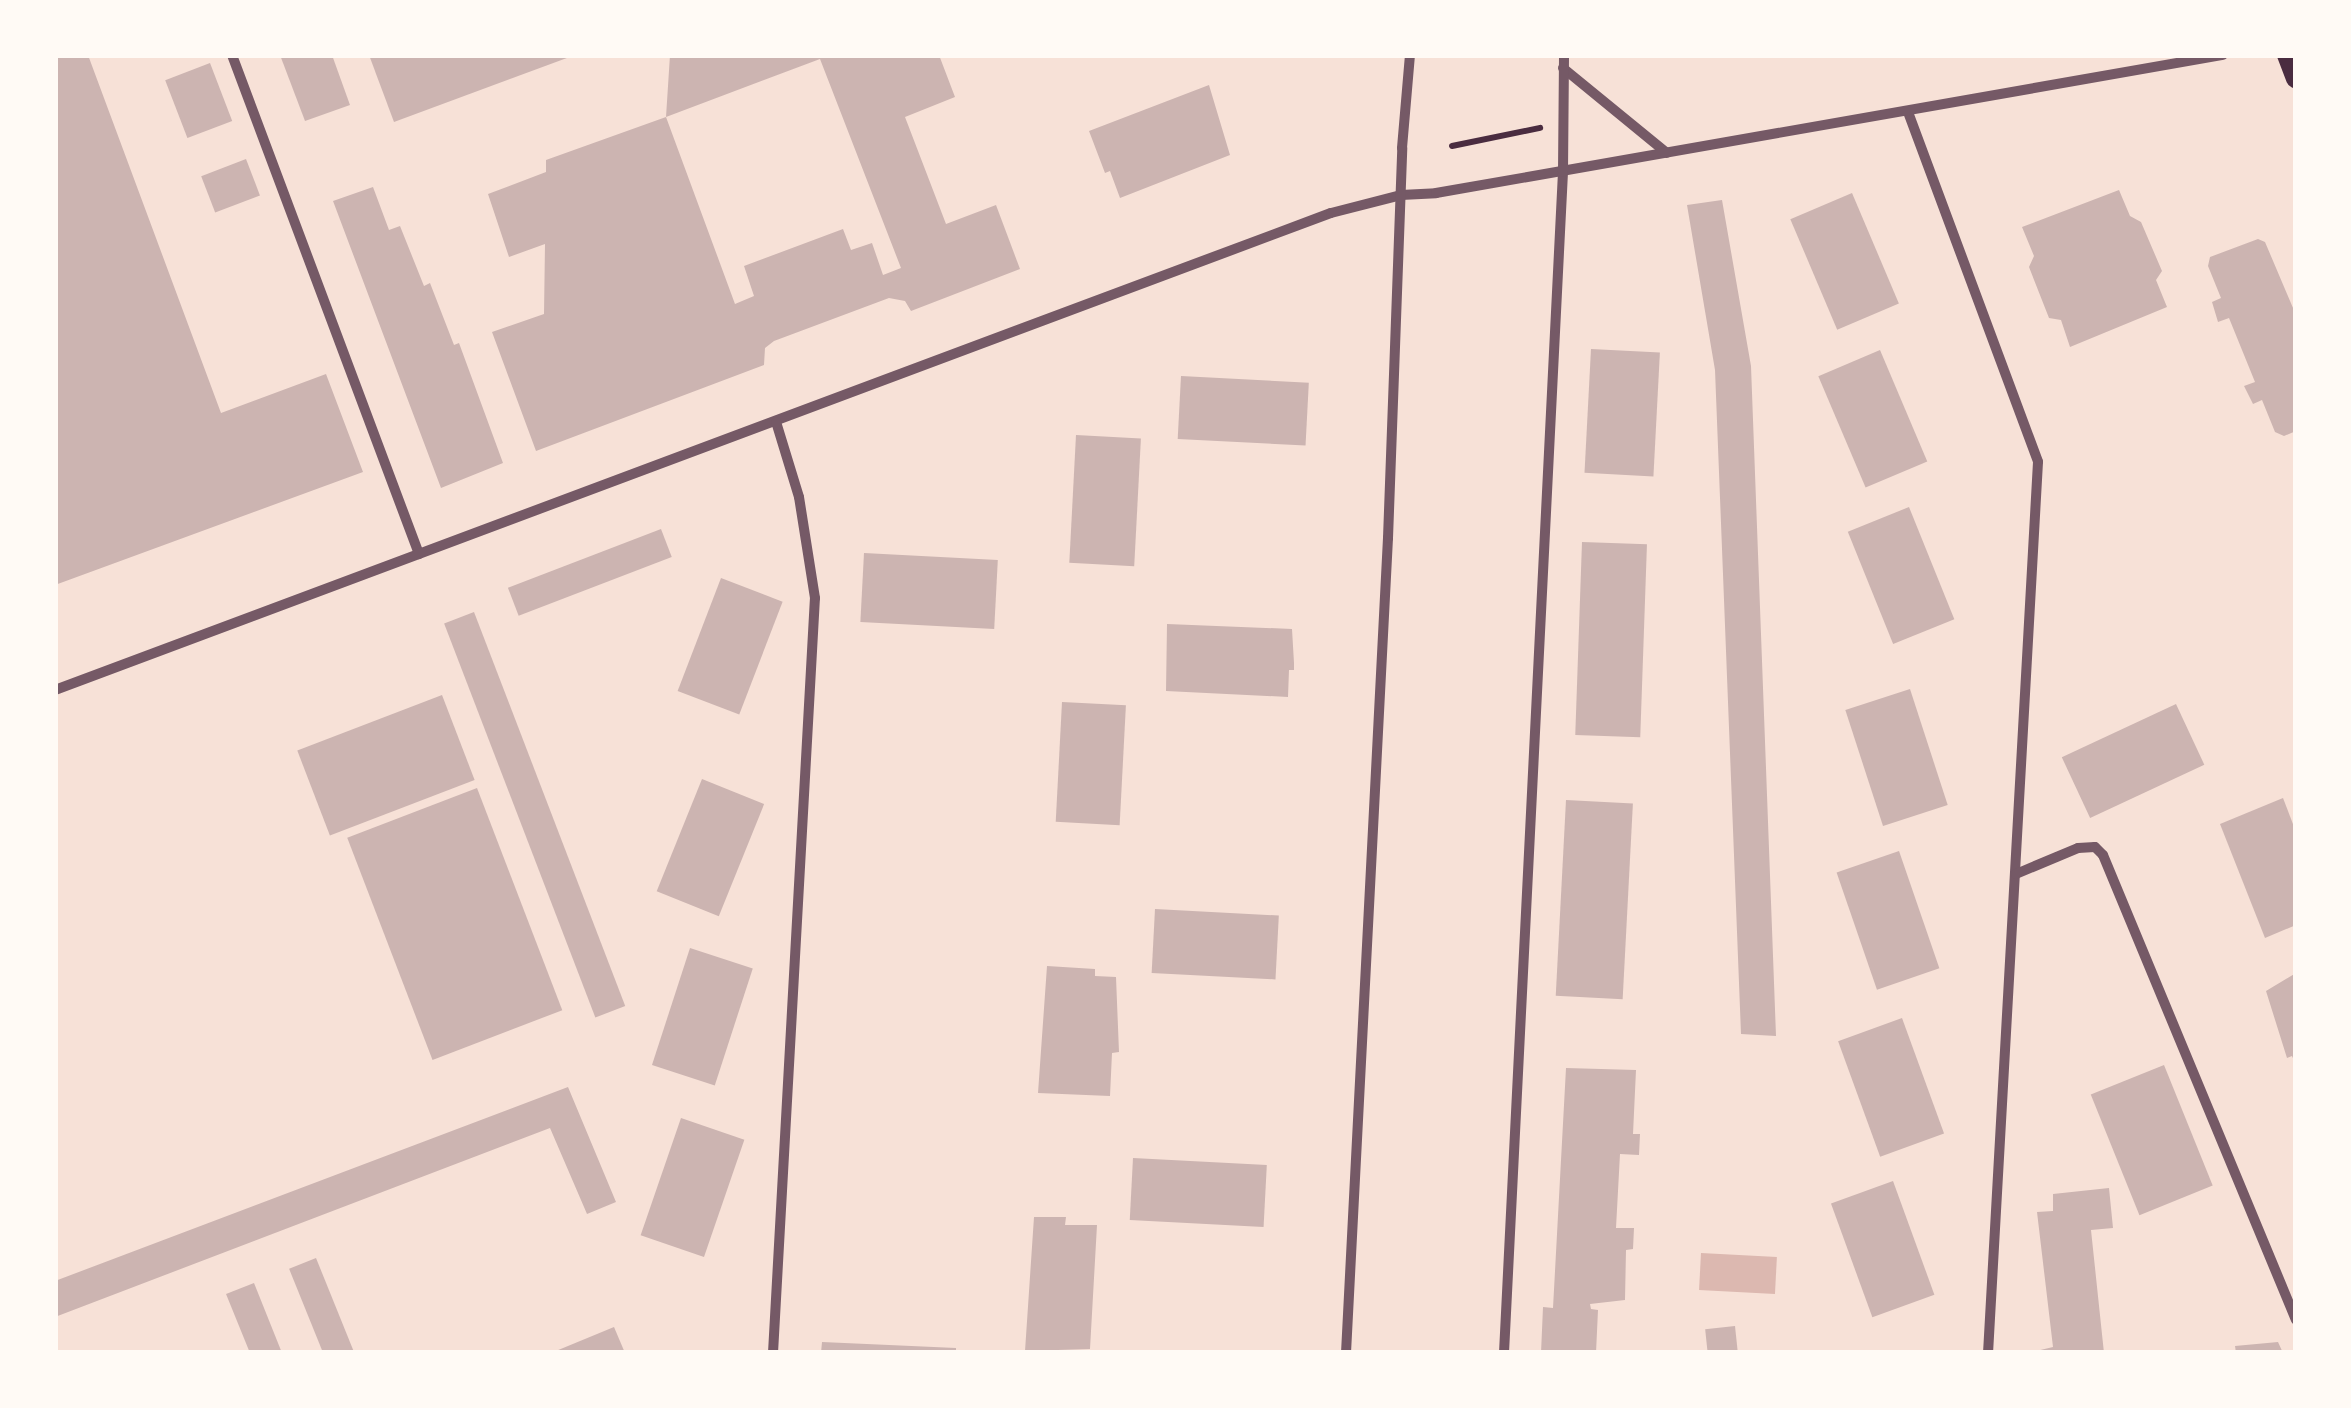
<!DOCTYPE html>
<style>
body{margin:0}
#map{position:relative;width:2351px;height:1408px;overflow:hidden;background:#f7e1d7;font-family:Lato,sans-serif}
div>[style]{position:absolute}
.water>*{inset:0;background:#dcb8b0;transform-origin:0 0}
.building>*{inset:0;background:#ccb4b1;transform-origin:0 0}
.path>*{height:6px;margin:-3px;padding:0 3px;transform-origin:3px;border-radius:3px;background:#4a2c40}
.minor>*{height:10px;margin:-5px;padding:0 5px;transform-origin:5px;border-radius:5px;background:#755966}
.secondary>*{height:20px;margin:-10px;padding:0 10px;transform-origin:10px;border-radius:10px;background:#4a2c40}
span{translate:-50% -50%;white-space:nowrap;text-align:center;line-height:1.15;-webkit-text-stroke:8px #fffaf5;paint-order:stroke}
.frame{position:absolute;inset:0;border:58px solid #fffaf5;pointer-events:none}
</style>
<div id="map">
<div class="water">
<div style="left:1701px;top:1253px;width:76px;height:37px;rotate:3deg"></div>
</div>
<div class="building">
<div style="clip-path:polygon(55px 55px,88px 55px,221px 413px,326px 374px,363px 472px,55px 585px)"></div>
<div style="clip-path:polygon(280px 55px,332px 55px,350px 105px,305px 121px)"></div>
<div style="clip-path:polygon(369px 55px,575px 55px,394px 122px)"></div>
<div style="clip-path:polygon(670px 55px,939px 55px,955px 97px,905px 117px,946px 224px,996px 205px,1020px 269px,911px 311px,905px 301px,889px 298px,774px 341px,765px 348px,764px 365px,536px 451px,492px 332px,544px 314px,545px 244px,509px 257px,488px 194px,546px 172px,546px 160px,666px 117px,735px 304px,754px 296px,744px 266px,843px 229px,851px 250px,872px 243px,883px 275px,901px 268px,820px 59px,666px 117px)"></div>
<div style="left:210px;top:63px;width:62px;height:48px;rotate:69deg"></div>
<div style="clip-path:polygon(1209px 85px,1230px 155px,1120px 198px,1110px 171px,1105px 173px,1089px 131px)"></div>
<div style="left:246px;top:159px;width:39px;height:48px;rotate:69deg"></div>
<div style="clip-path:polygon(373px 187px,389px 230px,400px 226px,424px 286px,430px 283px,454px 345px,459px 343px,503px 463px,441px 488px,333px 201px)"></div>
<div style="clip-path:polygon(2119px 190px,2130px 216px,2141px 222px,2162px 271px,2156px 280px,2167px 307px,2070px 347px,2061px 320px,2049px 318px,2029px 267px,2034px 256px,2022px 227px)"></div>
<div style="left:1852px;top:193px;width:120px;height:67px;rotate:67deg"></div>
<div style="clip-path:polygon(1722px 200px,1751px 366px,1776px 1036px,1741px 1034px,1715px 370px,1687px 205px)"></div>
<div style="clip-path:polygon(2258px 239px,2265px 242px,2296px 315px,2296px 431px,2284px 436px,2275px 432px,2262px 400px,2253px 404px,2244px 386px,2255px 382px,2229px 318px,2218px 322px,2212px 302px,2221px 298px,2208px 266px,2210px 257px)"></div>
<div style="left:1591px;top:349px;width:69px;height:124px;rotate:3deg"></div>
<div style="left:1880px;top:350px;width:121px;height:67px;rotate:67deg"></div>
<div style="left:1181px;top:376px;width:128px;height:63px;rotate:3deg"></div>
<div style="left:1076px;top:435px;width:65px;height:128px;rotate:3deg"></div>
<div style="left:1909px;top:507px;width:121px;height:66px;rotate:68deg"></div>
<div style="left:661px;top:529px;width:30px;height:164px;rotate:69deg"></div>
<div style="left:1582px;top:542px;width:65px;height:193px;rotate:2deg"></div>
<div style="left:864px;top:553px;width:134px;height:69px;rotate:3deg"></div>
<div style="left:721px;top:578px;width:66px;height:121px;rotate:21deg"></div>
<div style="left:474px;top:612px;width:422px;height:32px;rotate:69deg"></div>
<div style="clip-path:polygon(1167px 624px,1292px 629px,1294px 663px,1294px 670px,1289px 670px,1288px 697px,1166px 691px)"></div>
<div style="left:1910px;top:689px;width:122px;height:68px;rotate:72deg"></div>
<div style="left:442px;top:695px;width:91px;height:155px;rotate:69deg"></div>
<div style="left:1062px;top:702px;width:64px;height:120px;rotate:3deg"></div>
<div style="left:2176px;top:704px;width:67px;height:126px;rotate:65deg"></div>
<div style="left:702px;top:779px;width:67px;height:121px;rotate:22deg"></div>
<div style="left:477px;top:788px;width:238px;height:139px;rotate:69deg"></div>
<div style="clip-path:polygon(2283px 798px,2296px 832px,2296px 925px,2265px 938px,2220px 824px)"></div>
<div style="left:1566px;top:800px;width:67px;height:196px;rotate:3deg"></div>
<div style="left:1899px;top:851px;width:124px;height:66px;rotate:71deg"></div>
<div style="left:1155px;top:909px;width:124px;height:64px;rotate:3deg"></div>
<div style="left:690px;top:948px;width:66px;height:123px;rotate:18deg"></div>
<div style="clip-path:polygon(1047px 966px,1095px 969px,1095px 976px,1116px 977px,1119px 1052px,1112px 1053px,1110px 1096px,1038px 1093px)"></div>
<div style="clip-path:polygon(2296px 973px,2296px 1065px,2292px 1056px,2287px 1058px,2266px 991px)"></div>
<div style="left:1902px;top:1018px;width:123px;height:68px;rotate:70deg"></div>
<div style="left:2164px;top:1065px;width:130px;height:79px;rotate:68deg"></div>
<div style="clip-path:polygon(1566px 1068px,1636px 1070px,1633px 1134px,1640px 1134px,1639px 1155px,1620px 1154px,1616px 1228px,1634px 1228px,1633px 1249px,1626px 1250px,1625px 1300px,1590px 1304px,1591px 1309px,1598px 1310px,1596px 1353px,1541px 1353px,1543px 1307px,1553px 1308px)"></div>
<div style="clip-path:polygon(568px 1087px,616px 1202px,587px 1214px,550px 1128px,55px 1317px,55px 1281px)"></div>
<div style="left:681px;top:1118px;width:67px;height:124px;rotate:19deg"></div>
<div style="left:1133px;top:1158px;width:134px;height:62px;rotate:3deg"></div>
<div style="left:1893px;top:1181px;width:121px;height:66px;rotate:70deg"></div>
<div style="clip-path:polygon(2109px 1188px,2113px 1228px,2091px 1230px,2104px 1353px,2028px 1353px,2053px 1347px,2037px 1212px,2053px 1211px,2053px 1194px)"></div>
<div style="clip-path:polygon(1034px 1217px,1066px 1217px,1065px 1225px,1097px 1225px,1090px 1349px,1025px 1351px)"></div>
<div style="left:316px;top:1258px;width:103px;height:29px;rotate:68deg"></div>
<div style="clip-path:polygon(254px 1283px,282px 1353px,250px 1353px,226px 1294px)"></div>
<div style="left:1735px;top:1326px;width:27px;height:30px;rotate:84deg"></div>
<div style="clip-path:polygon(614px 1327px,625px 1353px,551px 1353px)"></div>
<div style="clip-path:polygon(822px 1342px,956px 1348px,956px 1353px,821px 1353px)"></div>
<div style="clip-path:polygon(2278px 1342px,2283px 1353px,2236px 1353px,2235px 1346px)"></div>
</div>
<div class="path">
<div style="left:1452px;top:146px;width:90px;rotate:-11.6deg"></div>
</div>
<div class="minor">
<div style="left:232px;top:55px;width:533px;rotate:69.46deg"></div>
<div style="left:1563px;top:68px;width:134px;rotate:39.3deg"></div>
<div style="left:1908px;top:112px;width:373px;rotate:69.6deg"></div>
<div style="left:2038px;top:462px;width:892px;rotate:93.21deg"></div>
<div style="left:55px;top:690px;width:1362px;rotate:-20.5deg"></div>
<div style="left:1331px;top:213px;width:72px;rotate:-14.4deg"></div>
<div style="left:1401px;top:195px;width:35px;rotate:-3deg"></div>
<div style="left:1436px;top:193px;width:799px;rotate:-9.95deg"></div>
<div style="left:2016px;top:874px;width:67px;rotate:-22.8deg"></div>
<div style="left:2078px;top:848px;width:17px;rotate:-3deg"></div>
<div style="left:2095px;top:847px;width:11px;rotate:45deg"></div>
<div style="left:2103px;top:855px;width:503px;rotate:67.46deg"></div>
<div style="left:773px;top:1353px;width:756px;rotate:-86.82deg"></div>
<div style="left:815px;top:598px;width:102px;rotate:-99deg"></div>
<div style="left:799px;top:497px;width:78px;rotate:-107deg"></div>
<div style="left:1346px;top:1353px;width:816px;rotate:-87.05deg"></div>
<div style="left:1388px;top:538px;width:390px;rotate:-87.9deg"></div>
<div style="left:1402px;top:148px;width:93px;rotate:-85.1deg"></div>
<div style="left:1504px;top:1353px;width:1182px;rotate:-87.14deg"></div>
<div style="left:1563px;top:172px;width:117px;rotate:-89.5deg"></div>
</div>
<div class="secondary">
<div style="left:2287px;top:55px;width:25px;rotate:69deg"></div>
</div>
<div class="frame"></div>
</div>
